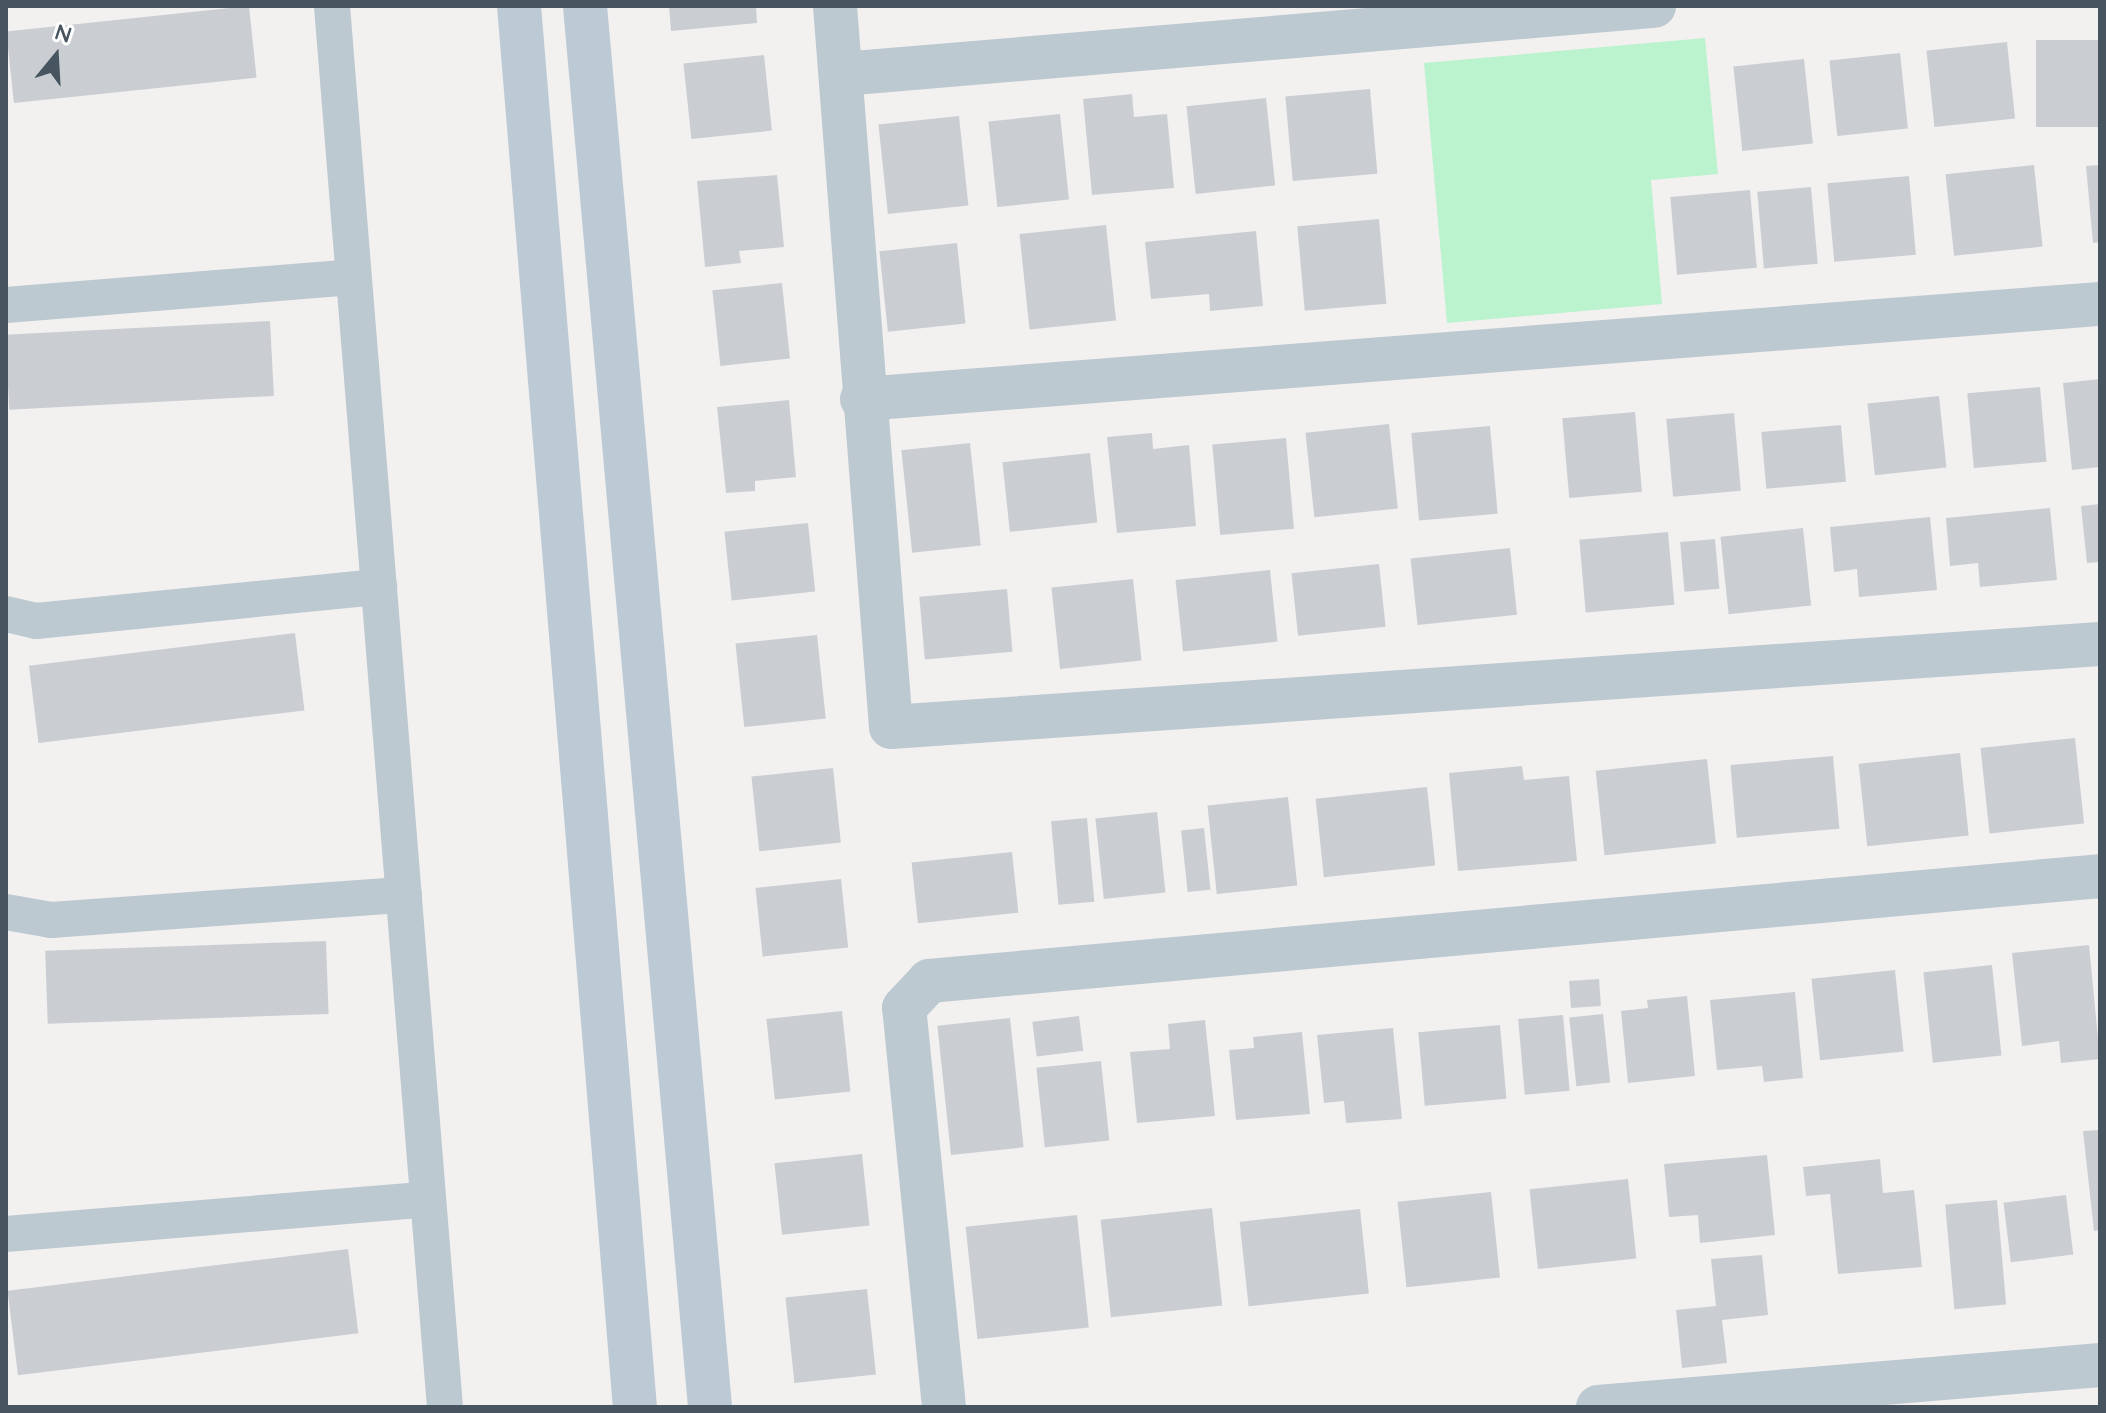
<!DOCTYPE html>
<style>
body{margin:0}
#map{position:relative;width:2106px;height:1413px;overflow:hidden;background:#f3f0f0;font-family:Quicksand,sans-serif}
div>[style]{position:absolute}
.green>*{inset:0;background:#bbf3ce}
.building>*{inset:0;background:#caced3;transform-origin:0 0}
.lane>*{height:36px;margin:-18px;padding:0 18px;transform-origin:18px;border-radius:18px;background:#bdc9d1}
.street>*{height:44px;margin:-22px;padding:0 22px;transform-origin:22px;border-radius:22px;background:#bdc9d1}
.secondary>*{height:44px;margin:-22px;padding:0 22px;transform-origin:22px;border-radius:22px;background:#bccad5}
span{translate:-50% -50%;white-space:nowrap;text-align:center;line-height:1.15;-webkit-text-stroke:6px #fff;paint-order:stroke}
.frame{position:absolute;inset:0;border:8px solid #465560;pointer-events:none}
.north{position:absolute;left:16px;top:16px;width:80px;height:80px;-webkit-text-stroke:6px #fff;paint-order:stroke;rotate:18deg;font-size:22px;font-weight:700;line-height:32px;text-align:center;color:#465560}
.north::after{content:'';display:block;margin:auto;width:28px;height:36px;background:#465560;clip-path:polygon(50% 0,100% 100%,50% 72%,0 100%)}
</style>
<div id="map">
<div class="green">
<div style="clip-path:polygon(1705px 38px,1718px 174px,1651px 180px,1662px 304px,1447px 323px,1424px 63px)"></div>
</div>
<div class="building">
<div style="left:249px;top:6px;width:72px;height:244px;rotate:84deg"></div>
<div style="clip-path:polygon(669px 6px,756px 6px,757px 23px,671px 31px)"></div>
<div style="left:2100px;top:40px;width:87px;height:64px;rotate:90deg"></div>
<div style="left:2007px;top:42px;width:77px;height:81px;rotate:84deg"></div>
<div style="left:1900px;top:53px;width:76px;height:71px;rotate:84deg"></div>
<div style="left:764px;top:55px;width:76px;height:81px;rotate:84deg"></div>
<div style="left:1804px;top:59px;width:85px;height:71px;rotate:84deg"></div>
<div style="left:1370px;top:89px;width:85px;height:85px;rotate:85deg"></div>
<div style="clip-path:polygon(1132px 94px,1134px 117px,1167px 114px,1174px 188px,1092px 195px,1083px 99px)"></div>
<div style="left:1266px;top:98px;width:88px;height:80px;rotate:84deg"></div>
<div style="left:1060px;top:114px;width:86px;height:72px;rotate:84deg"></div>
<div style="left:959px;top:116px;width:90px;height:81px;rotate:84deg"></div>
<div style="left:2034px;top:165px;width:82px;height:89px;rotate:84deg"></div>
<div style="clip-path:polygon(2100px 165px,2100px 242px,2093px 243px,2086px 166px)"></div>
<div style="clip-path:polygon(777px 175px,784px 247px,739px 251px,741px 263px,705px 267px,697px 181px)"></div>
<div style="left:1909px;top:176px;width:79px;height:82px;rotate:85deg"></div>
<div style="left:1811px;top:187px;width:77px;height:54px;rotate:85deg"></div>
<div style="left:1750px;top:190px;width:78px;height:80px;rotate:85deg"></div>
<div style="left:1379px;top:219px;width:85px;height:82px;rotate:85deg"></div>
<div style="left:1106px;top:225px;width:96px;height:87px;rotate:84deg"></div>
<div style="clip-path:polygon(1256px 231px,1263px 306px,1210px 311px,1209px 294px,1151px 299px,1145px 242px)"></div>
<div style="left:957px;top:243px;width:81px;height:78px;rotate:84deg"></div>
<div style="left:782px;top:283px;width:76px;height:70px;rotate:84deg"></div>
<div style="left:270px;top:321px;width:75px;height:265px;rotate:87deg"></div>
<div style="clip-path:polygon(2100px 379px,2100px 467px,2072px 470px,2063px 383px)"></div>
<div style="left:2040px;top:387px;width:75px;height:73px;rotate:85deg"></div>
<div style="left:1939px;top:396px;width:72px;height:72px;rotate:84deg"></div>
<div style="clip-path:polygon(789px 400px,796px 477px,755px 481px,755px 491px,726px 493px,717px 407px)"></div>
<div style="left:1635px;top:412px;width:80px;height:73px;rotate:85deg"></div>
<div style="left:1734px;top:413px;width:78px;height:68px;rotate:85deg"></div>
<div style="left:1389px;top:424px;width:85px;height:84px;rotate:84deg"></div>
<div style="left:1841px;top:425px;width:57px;height:80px;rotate:85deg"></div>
<div style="left:1490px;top:426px;width:88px;height:79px;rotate:85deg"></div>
<div style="clip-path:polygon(1152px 433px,1153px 449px,1189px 445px,1196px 526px,1117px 533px,1107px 437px)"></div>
<div style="left:1286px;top:438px;width:91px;height:74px;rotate:85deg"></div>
<div style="left:970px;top:443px;width:103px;height:69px;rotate:84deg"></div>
<div style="left:1090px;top:453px;width:70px;height:88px;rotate:84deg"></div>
<div style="clip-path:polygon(2100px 504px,2100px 562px,2087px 563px,2081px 506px)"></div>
<div style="clip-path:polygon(2050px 508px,2057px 580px,1980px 587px,1978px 563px,1950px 566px,1946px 518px)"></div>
<div style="clip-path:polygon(1930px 517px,1937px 590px,1859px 597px,1857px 569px,1834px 572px,1830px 527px)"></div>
<div style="left:808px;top:523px;width:69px;height:84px;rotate:84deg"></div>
<div style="left:1803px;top:528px;width:78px;height:83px;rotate:84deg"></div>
<div style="left:1668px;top:532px;width:73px;height:89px;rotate:85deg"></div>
<div style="left:1715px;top:539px;width:50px;height:35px;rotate:85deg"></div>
<div style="left:1510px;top:548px;width:67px;height:100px;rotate:84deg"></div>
<div style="left:1379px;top:564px;width:63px;height:88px;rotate:84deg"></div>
<div style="left:1270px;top:570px;width:72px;height:95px;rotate:84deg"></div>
<div style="left:1133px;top:579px;width:82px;height:82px;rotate:84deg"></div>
<div style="left:1007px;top:589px;width:63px;height:88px;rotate:85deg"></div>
<div style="left:295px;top:633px;width:78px;height:268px;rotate:83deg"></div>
<div style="left:817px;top:635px;width:84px;height:82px;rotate:84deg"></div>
<div style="left:2075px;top:738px;width:86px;height:95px;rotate:84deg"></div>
<div style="left:1960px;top:753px;width:83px;height:102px;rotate:84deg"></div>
<div style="left:1833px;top:756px;width:73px;height:103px;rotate:85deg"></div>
<div style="left:1707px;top:759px;width:85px;height:112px;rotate:84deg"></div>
<div style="clip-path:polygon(1522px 766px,1524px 780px,1569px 776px,1577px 861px,1458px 871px,1449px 773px)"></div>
<div style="left:833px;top:768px;width:75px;height:82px;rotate:84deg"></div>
<div style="left:1427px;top:787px;width:79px;height:112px;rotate:84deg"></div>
<div style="left:1288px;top:797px;width:89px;height:81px;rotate:84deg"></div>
<div style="left:1157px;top:812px;width:81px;height:62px;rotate:84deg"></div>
<div style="left:1087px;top:818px;width:84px;height:36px;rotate:85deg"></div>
<div style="left:1204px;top:828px;width:62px;height:23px;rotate:84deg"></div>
<div style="left:1012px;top:852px;width:61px;height:101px;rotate:84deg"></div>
<div style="left:841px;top:879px;width:69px;height:86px;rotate:84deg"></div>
<div style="left:326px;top:941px;width:73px;height:281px;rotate:88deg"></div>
<div style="clip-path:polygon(2089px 945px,2100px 1059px,2061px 1063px,2059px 1041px,2022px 1046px,2012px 953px)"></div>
<div style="left:1992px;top:965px;width:91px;height:69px;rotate:84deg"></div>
<div style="left:1895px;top:970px;width:82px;height:84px;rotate:84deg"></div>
<div style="left:1599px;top:979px;width:27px;height:30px;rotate:86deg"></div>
<div style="clip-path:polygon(1795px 992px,1803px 1078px,1764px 1082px,1762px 1066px,1717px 1070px,1710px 1000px)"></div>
<div style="clip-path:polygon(1687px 996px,1695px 1076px,1628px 1083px,1621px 1011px,1648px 1008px,1647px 1000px)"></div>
<div style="left:842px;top:1011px;width:81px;height:76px;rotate:84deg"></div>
<div style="left:1603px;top:1014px;width:69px;height:34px;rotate:84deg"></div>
<div style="left:1563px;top:1015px;width:76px;height:45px;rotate:85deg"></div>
<div style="left:1079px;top:1016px;width:35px;height:47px;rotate:83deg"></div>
<div style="left:1010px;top:1018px;width:130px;height:73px;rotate:84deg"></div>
<div style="clip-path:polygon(1205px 1020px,1215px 1116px,1137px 1123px,1130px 1052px,1170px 1049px,1168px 1024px)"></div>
<div style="left:1500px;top:1025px;width:74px;height:82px;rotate:85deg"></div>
<div style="clip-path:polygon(1393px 1028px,1402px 1119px,1346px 1123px,1344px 1101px,1324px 1103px,1317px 1035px)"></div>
<div style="clip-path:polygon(1302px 1032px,1310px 1114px,1236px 1120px,1229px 1050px,1254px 1048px,1253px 1037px)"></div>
<div style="left:1101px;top:1061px;width:80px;height:65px;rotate:84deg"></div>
<div style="clip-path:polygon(2100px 1130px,2100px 1230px,2094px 1231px,2083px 1131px)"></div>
<div style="left:862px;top:1154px;width:72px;height:88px;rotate:84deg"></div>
<div style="clip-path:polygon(1767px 1155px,1775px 1235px,1700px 1243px,1698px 1215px,1669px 1217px,1664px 1164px)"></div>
<div style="clip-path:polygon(1880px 1159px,1883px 1193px,1914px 1190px,1922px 1267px,1838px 1274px,1830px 1194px,1806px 1196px,1803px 1167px)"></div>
<div style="left:1628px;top:1179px;width:80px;height:99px;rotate:84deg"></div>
<div style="left:1491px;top:1192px;width:86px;height:94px;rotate:84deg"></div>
<div style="left:2066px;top:1195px;width:60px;height:63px;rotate:83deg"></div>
<div style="left:1997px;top:1200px;width:105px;height:52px;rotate:85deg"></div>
<div style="left:1212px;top:1208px;width:98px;height:112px;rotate:84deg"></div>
<div style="left:1360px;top:1209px;width:85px;height:121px;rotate:84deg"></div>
<div style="left:1077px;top:1215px;width:113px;height:112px;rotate:84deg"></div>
<div style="left:348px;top:1249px;width:85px;height:343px;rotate:83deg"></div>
<div style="clip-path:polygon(1762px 1255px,1768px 1315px,1722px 1320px,1727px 1363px,1682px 1368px,1676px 1310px,1716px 1306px,1711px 1259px)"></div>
<div style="left:867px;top:1289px;width:86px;height:82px;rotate:84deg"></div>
</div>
<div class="lane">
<div style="left:332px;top:6px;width:1406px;rotate:85.39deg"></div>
<div style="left:6px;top:305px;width:348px;rotate:-4.6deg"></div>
<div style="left:6px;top:614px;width:31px;rotate:13deg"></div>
<div style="left:36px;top:621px;width:345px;rotate:-5.7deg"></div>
<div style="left:6px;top:912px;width:46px;rotate:10.1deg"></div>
<div style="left:51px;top:920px;width:354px;rotate:-4.1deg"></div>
<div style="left:6px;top:1234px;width:423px;rotate:-4.7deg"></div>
</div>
<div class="street">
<div style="left:835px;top:6px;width:723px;rotate:85.56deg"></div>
<div style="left:891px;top:727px;width:1212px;rotate:-3.93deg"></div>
<div style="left:842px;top:74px;width:815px;rotate:-4.79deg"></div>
<div style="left:862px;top:399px;width:1242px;rotate:-4.39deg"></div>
<div style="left:944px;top:1407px;width:401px;rotate:-95.7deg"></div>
<div style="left:904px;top:1008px;width:37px;rotate:-47deg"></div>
<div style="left:929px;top:981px;width:1176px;rotate:-5.12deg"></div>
<div style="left:1598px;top:1407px;width:504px;rotate:-4.78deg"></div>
</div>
<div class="secondary">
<div style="left:519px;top:6px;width:1406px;rotate:85.27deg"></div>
<div style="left:585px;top:6px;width:1407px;rotate:84.9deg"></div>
</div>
<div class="frame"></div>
<div class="north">N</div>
</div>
